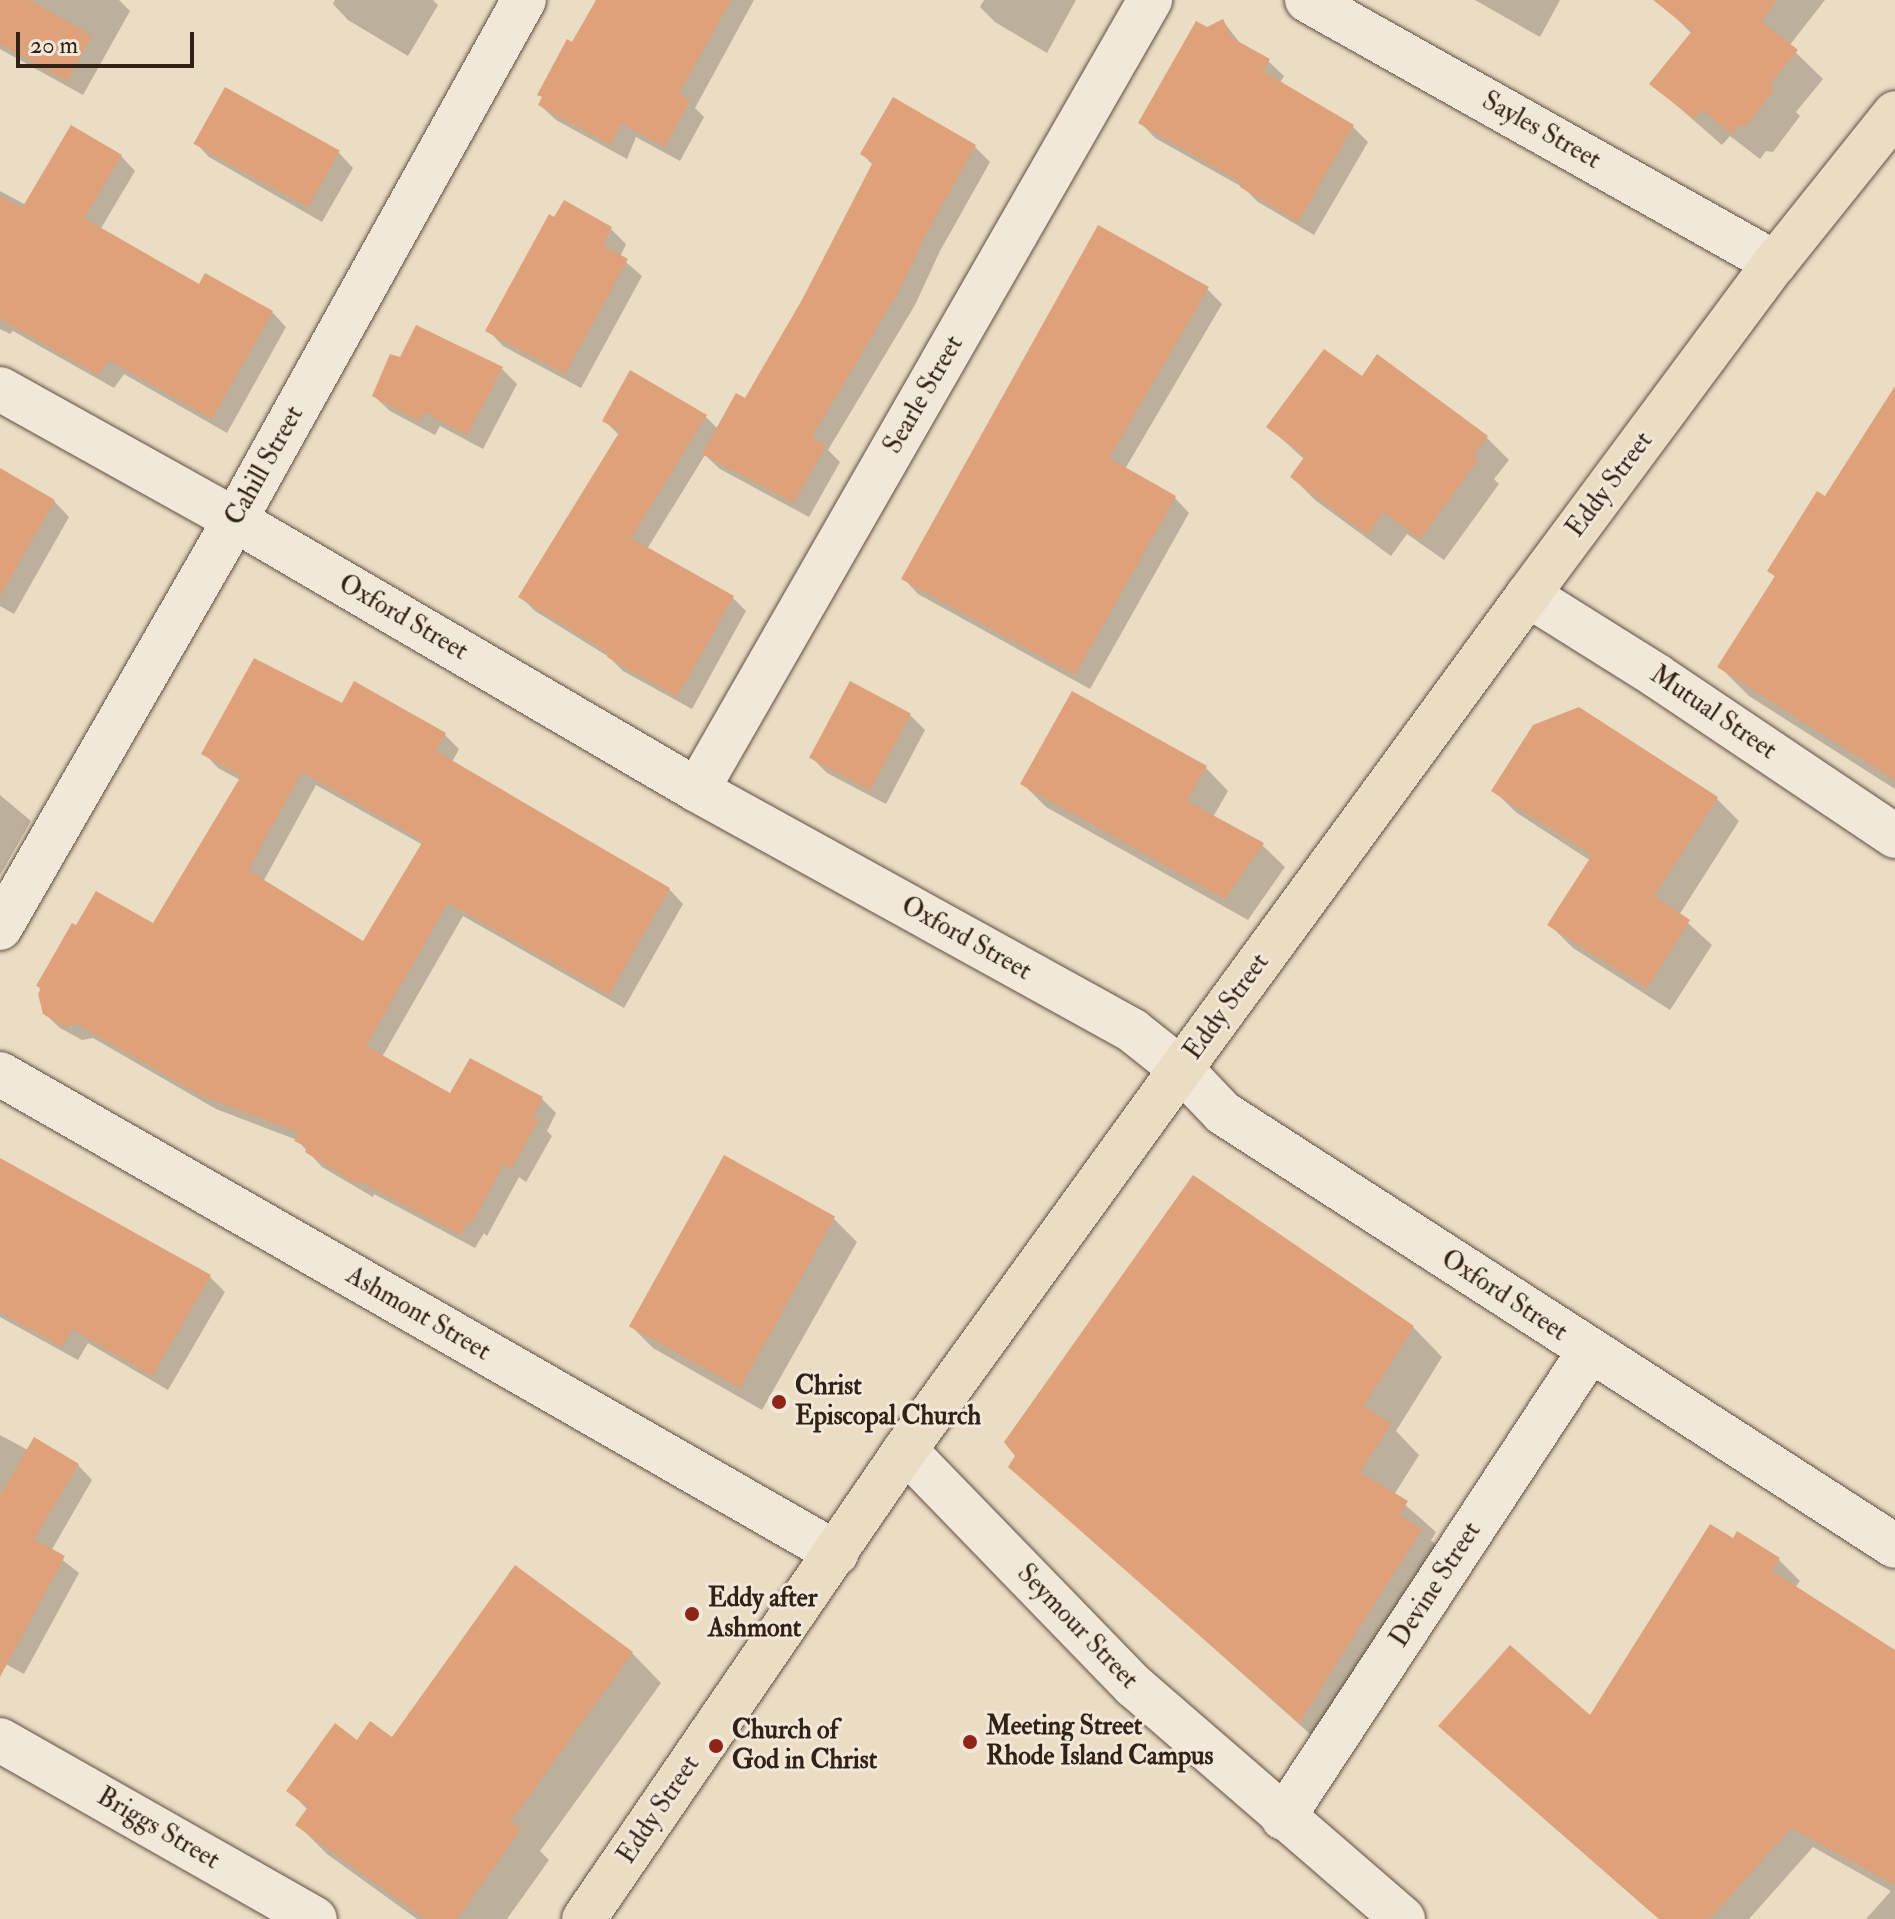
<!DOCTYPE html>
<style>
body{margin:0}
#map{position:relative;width:1895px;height:1919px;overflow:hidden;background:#ebdcc4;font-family:"IM FELL Double Pica",serif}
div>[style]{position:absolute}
.shadow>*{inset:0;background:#0003}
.building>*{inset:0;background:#dfa179;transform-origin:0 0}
.roads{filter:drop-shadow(0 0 2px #605042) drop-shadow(0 0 2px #605042)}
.street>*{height:44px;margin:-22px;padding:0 22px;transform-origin:22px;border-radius:22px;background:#f2e8d9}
.primary>*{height:44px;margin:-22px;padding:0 22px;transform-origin:22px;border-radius:22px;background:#ebdcc4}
.dots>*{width:22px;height:22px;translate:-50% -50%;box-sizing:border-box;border:4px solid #f2e8d9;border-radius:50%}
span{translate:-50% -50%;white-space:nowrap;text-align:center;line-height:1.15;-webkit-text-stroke:6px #f2e8d9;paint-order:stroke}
.street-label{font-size:26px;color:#312216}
.poi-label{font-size:26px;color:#312216;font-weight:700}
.left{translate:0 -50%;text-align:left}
.scale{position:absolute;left:16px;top:32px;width:178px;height:36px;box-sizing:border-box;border:4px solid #312216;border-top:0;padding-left:10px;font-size:24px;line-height:28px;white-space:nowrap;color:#312216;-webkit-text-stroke:6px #f2e8d9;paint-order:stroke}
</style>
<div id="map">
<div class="shadow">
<div style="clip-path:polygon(0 0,119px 0,130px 11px,83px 95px,0 49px)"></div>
<div style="clip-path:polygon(335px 0,433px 0,438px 5px,408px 56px,348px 20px,333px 4px)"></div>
<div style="clip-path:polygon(598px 0,754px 0,695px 108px,704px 117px,680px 161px,636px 137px,627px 159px,556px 120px,540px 105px)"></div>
<div style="clip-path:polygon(984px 0,1076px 0,1047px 53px,995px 22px,980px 7px)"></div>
<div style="clip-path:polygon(1475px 0,1560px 0,1540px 37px)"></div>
<div style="clip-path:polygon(1674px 0,1825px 0,1789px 46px,1823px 79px,1796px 112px,1800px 116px,1773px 152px,1766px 151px,1760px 159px,1730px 136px,1722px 145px,1652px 84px,1692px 34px,1667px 9px)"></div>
<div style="clip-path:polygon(1223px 21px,1243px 47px,1268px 61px,1284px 76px,1280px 83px,1353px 127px,1368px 142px,1314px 235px,1258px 202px,1244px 188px,1155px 138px,1140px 122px)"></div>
<div style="clip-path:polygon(194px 141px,338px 152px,353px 168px,322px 222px,209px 157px)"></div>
<div style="clip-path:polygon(975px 147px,990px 162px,940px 251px,915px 305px,828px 450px,840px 462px,809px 517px,720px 469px,705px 455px,647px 549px,732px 597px,746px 611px,692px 709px,623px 671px,609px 657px,535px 611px,521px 597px,619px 435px,604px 420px,631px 373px,706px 417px,718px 429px,745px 401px,805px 299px,874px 166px,862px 154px)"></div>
<div style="clip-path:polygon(121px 156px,135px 171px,100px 230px,200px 287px,272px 312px,286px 327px,227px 433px,124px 374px,114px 388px,13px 331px,10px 334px,0 329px,0 191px,26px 205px)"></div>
<div style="clip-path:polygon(611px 229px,626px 244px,620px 257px,642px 276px,581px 388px,503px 346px,488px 330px)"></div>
<div style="clip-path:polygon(1207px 289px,1222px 304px,1125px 469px,1175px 498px,1189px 513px,1090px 689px,918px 594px,904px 579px)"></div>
<div style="clip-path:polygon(502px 369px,517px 384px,483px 449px,440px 426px,435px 435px,390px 411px,374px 396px)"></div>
<div style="clip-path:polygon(1362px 379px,1486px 437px,1509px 460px,1494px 479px,1499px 484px,1444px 560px,1407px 534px,1391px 556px,1315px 500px,1292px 477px,1305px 460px,1269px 427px)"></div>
<div style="clip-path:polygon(1895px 390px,1895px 789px,1749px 696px,1720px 667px,1776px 578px,1769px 570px,1825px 499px)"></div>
<div style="clip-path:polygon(0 472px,54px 501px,69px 517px,14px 614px,0 606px)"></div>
<div style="clip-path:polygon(evenodd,343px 705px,445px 735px,459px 749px,452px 762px,669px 889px,683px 904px,624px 1008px,463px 916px,382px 1057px,451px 1096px,542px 1099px,556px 1113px,547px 1131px,552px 1136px,526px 1182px,519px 1177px,487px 1236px,484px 1233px,475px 1248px,374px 1194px,373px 1197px,322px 1167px,297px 1140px,216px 1109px,93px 1038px,82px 1040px,60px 1028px,44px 1013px,39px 986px,154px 926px,240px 780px,218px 768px,204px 753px,343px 705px,316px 785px,423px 845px,364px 944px,263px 882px,316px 785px)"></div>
<div style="clip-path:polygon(910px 715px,925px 730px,886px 804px,827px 773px,812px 758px)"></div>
<div style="clip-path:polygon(1206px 768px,1228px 791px,1213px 817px,1262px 845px,1285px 867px,1248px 920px,1046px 807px,1023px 784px)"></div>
<div style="clip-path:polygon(1494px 791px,1716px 798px,1739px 821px,1679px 915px,1712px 945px,1670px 1010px,1573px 948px,1550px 925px,1591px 861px,1517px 813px)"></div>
<div style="clip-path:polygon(0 795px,31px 821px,0 875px)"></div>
<div style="clip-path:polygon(0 1160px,210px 1277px,225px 1292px,168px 1390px,88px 1343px,78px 1360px,0 1317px)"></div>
<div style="clip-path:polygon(834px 1219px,857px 1242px,762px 1410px,653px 1348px,630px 1325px)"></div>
<div style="clip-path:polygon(1413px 1327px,1442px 1357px,1396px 1431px,1419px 1455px,1394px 1495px,1436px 1532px,1431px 1540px,1451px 1560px,1329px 1751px,1011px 1467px)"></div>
<div style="clip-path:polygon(0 1435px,28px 1450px,78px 1465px,92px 1480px,51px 1551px,79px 1573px,24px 1674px,0 1661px)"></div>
<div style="clip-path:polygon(1738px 1534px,1779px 1560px,1800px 1581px,1795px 1588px,1895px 1658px,1895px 1919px,1866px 1919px,1891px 1891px,1813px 1847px,1749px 1919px,1659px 1919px,1462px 1747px,1590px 1718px)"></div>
<div style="clip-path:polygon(632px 1653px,661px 1683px,540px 1851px,549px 1860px,507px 1919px,417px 1919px,327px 1854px,298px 1825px,308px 1810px,289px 1791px,357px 1742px,392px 1740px)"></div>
</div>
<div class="building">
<div style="clip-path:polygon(0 0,30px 0,92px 36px,67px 81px,0 44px)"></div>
<div style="clip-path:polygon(596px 0,731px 0,679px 94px,690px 100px,665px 147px,621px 123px,611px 145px,538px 105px,542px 97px,537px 95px,567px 39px,572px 42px)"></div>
<div style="clip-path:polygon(1653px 0,1777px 0,1761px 21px,1798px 50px,1770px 84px,1775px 88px,1746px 126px,1739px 125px,1732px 134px,1702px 110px,1694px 119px,1649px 84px,1692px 31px)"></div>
<div style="clip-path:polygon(1223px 19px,1232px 38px,1270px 59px,1263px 71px,1354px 125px,1298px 222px,1240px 187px,1242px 183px,1138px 123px,1196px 21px,1207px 27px)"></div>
<div style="left:225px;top:87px;width:131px;height:65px;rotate:29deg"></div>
<div style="clip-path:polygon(893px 97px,976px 145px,925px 236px,900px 289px,812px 437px,826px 445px,794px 503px,702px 454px,736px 393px,745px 398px,803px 298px,873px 162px,860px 154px)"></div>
<div style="clip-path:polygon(71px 125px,122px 155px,84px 218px,199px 284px,205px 273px,273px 311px,212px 419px,109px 360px,98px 375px,0 319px,0 196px,22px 208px)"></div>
<div style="clip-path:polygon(564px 200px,612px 227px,603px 245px,628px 259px,565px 374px,485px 331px,549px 214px,554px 217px)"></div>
<div style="clip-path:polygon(1098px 225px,1209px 287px,1109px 458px,1176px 496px,1075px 675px,901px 579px)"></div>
<div style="clip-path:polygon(416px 325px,503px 367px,467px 435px,424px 412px,419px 421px,372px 396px,390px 354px,400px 357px)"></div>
<div style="clip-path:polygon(1324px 349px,1362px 376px,1377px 354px,1488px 436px,1473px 456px,1478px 460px,1420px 539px,1383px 512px,1367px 535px,1290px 477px,1305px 456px,1266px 427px)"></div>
<div style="clip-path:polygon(630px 370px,707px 415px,631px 538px,734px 596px,677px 697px,607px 657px,609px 653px,518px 597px,620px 431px,602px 421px)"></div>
<div style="clip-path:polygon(1895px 386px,1895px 780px,1717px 667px,1775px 576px,1767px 571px,1817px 491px,1825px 496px)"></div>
<div style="clip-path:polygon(0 468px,55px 500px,0 596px)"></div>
<div style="clip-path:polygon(evenodd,254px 658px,342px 703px,354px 681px,446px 733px,436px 751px,670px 888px,609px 995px,448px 903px,366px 1046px,450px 1093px,470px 1058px,543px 1097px,533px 1117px,539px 1120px,511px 1169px,504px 1164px,472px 1223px,469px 1221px,460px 1235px,359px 1181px,358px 1185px,305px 1152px,307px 1147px,294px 1141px,299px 1133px,200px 1095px,77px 1024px,66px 1027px,43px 1014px,38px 994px,41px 988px,36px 986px,72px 923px,76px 925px,96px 891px,153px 923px,241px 776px,201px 754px,254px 658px,302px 772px,423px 841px,363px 941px,248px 870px,302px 772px)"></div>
<div style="left:850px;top:681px;width:69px;height:87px;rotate:28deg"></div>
<div style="clip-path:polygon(1072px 691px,1207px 766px,1187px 801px,1264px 843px,1225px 899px,1020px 784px)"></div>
<div style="clip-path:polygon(1579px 707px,1718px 797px,1654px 896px,1690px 920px,1647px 988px,1547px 925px,1592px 855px,1491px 791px,1533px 725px)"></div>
<div style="left:724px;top:1155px;width:127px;height:196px;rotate:29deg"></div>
<div style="clip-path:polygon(0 1158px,211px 1275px,152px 1376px,72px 1329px,62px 1347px,0 1312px)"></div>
<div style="clip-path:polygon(1193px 1175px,1414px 1326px,1364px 1406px,1391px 1424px,1360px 1472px,1408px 1501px,1400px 1515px,1422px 1529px,1299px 1723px,1008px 1467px,1015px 1456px,1004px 1442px)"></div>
<div style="clip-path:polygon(34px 1437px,79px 1464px,34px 1539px,65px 1556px,0 1677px,0 1496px)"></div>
<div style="clip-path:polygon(1710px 1524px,1733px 1538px,1737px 1531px,1780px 1558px,1772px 1571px,1895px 1650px,1895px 1885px,1791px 1828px,1710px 1919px,1659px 1919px,1438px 1726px,1510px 1645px,1590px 1715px)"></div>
<div style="clip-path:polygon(515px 1565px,633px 1652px,511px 1821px,521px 1829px,457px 1919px,425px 1919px,295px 1825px,308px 1807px,286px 1791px,335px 1723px,357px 1740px,370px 1721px,392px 1737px)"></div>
</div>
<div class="roads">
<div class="street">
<div style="left:1307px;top:0;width:537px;rotate:29.33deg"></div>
<div style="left:0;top:389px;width:269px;rotate:29.1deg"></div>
<div style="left:235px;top:520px;width:535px;rotate:30.3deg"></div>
<div style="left:697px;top:790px;width:498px;rotate:28.9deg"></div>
<div style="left:1133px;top:1031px;width:61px;rotate:38.4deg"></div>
<div style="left:1181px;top:1069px;width:61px;rotate:46.3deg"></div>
<div style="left:1223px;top:1113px;width:799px;rotate:32.8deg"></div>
<div style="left:1528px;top:595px;width:152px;rotate:32.1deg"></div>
<div style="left:1657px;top:676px;width:287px;rotate:33.9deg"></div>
<div style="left:697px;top:790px;width:911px;rotate:-60.17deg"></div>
<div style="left:0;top:928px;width:471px;rotate:-60.1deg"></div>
<div style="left:235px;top:520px;width:595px;rotate:-60.94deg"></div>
<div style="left:0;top:1074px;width:964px;rotate:29.81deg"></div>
<div style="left:905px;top:1450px;width:329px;rotate:45.9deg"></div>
<div style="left:1134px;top:1686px;width:356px;rotate:40.9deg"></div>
<div style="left:0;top:1740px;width:362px;rotate:29.6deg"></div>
<div style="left:1283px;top:1818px;width:557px;rotate:-56.71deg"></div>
</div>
<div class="primary">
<div style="left:584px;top:1919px;width:568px;rotate:-55.61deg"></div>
<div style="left:905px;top:1450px;width:470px;rotate:-54.1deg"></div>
<div style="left:1181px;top:1069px;width:587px;rotate:-53.79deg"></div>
<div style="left:1528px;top:595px;width:414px;rotate:-53.4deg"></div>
<div style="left:1775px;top:263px;width:192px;rotate:-51.3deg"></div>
</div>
</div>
<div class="dots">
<div style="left:779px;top:1402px;background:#8f2418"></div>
<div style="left:692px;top:1614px;background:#8f2418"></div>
<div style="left:970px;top:1742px;background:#8f2418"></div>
<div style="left:716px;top:1746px;background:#8f2418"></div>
</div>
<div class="street-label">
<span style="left:1541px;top:131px;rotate:29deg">Sayles Street</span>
<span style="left:924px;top:395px;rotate:-60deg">Searle Street</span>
<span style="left:265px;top:466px;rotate:-61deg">Cahill Street</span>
<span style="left:1610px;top:485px;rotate:-53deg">Eddy Street</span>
<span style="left:403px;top:618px;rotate:30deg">Oxford Street</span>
<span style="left:1713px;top:713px;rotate:34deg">Mutual Street</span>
<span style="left:966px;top:939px;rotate:29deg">Oxford Street</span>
<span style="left:1227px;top:1007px;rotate:-54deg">Eddy Street</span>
<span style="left:1504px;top:1296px;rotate:33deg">Oxford Street</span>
<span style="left:418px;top:1314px;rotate:30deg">Ashmont Street</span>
<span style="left:1436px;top:1585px;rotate:-57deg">Devine Street</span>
<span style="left:1077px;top:1627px;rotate:46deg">Seymour Street</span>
<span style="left:659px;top:1810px;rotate:-56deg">Eddy Street</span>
<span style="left:158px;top:1829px;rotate:30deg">Briggs Street</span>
</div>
<div class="poi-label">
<span class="left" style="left:795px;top:1402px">Christ<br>Episcopal Church</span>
<span class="left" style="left:708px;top:1614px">Eddy after<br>Ashmont</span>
<span class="left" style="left:986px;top:1742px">Meeting Street<br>Rhode Island Campus</span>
<span class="left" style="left:732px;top:1746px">Church of<br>God in Christ</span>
</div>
<div class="scale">20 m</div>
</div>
